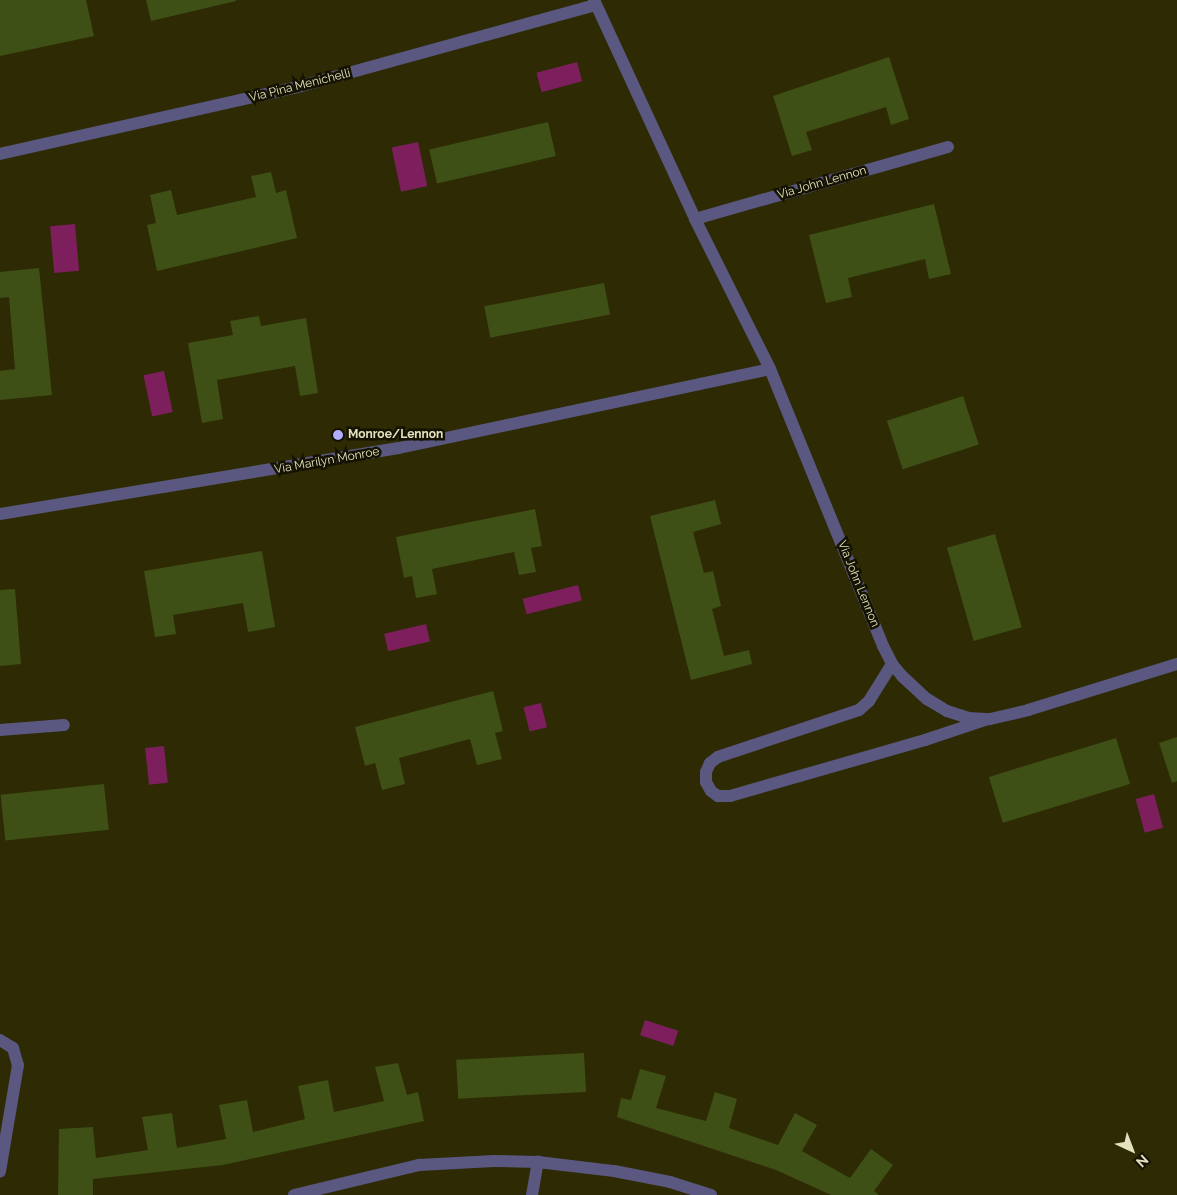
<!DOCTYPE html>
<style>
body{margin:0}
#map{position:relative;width:1177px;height:1195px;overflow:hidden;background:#2d2a04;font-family:Raleway,sans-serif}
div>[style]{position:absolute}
.water>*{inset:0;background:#7c1f5c;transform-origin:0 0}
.building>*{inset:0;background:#3e5016;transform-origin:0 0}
.lane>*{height:12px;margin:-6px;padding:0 6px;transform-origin:6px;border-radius:6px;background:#5a5880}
.street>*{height:12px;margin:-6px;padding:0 6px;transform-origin:6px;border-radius:6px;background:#5a5880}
.dots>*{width:14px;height:14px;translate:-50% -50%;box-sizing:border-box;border:2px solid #141200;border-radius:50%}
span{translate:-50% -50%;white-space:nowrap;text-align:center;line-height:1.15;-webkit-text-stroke:5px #141200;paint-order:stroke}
.street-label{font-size:12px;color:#e3e1bf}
.poi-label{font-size:12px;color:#e3e1bf;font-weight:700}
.left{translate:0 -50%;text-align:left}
.north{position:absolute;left:1107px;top:1125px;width:50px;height:50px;-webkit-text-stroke:4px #141200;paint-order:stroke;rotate:137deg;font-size:14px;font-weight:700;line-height:20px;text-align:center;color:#e3e1bf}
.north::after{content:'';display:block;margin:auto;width:18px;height:22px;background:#e3e1bf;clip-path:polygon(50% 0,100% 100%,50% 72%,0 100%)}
</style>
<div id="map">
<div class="water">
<div style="left:577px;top:62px;width:20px;height:42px;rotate:75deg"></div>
<div style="left:418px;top:142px;width:45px;height:27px;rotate:78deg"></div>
<div style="left:75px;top:224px;width:47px;height:25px;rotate:85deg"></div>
<div style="left:164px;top:371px;width:42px;height:21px;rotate:78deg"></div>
<div style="left:578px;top:585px;width:16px;height:57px;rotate:76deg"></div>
<div style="left:426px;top:624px;width:18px;height:43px;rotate:77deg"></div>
<div style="left:541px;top:703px;width:25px;height:18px;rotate:76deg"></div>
<div style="left:164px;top:746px;width:37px;height:19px;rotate:84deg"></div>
<div style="left:1154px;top:794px;width:35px;height:19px;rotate:75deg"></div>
<div style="left:645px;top:1020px;width:35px;height:16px;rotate:18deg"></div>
</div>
<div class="building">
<div style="clip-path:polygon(0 0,86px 0,94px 36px,0 56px)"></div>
<div style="clip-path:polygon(146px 0,236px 0,236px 1px,151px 21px)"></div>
<div style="clip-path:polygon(889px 57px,909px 119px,891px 125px,886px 107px,806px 132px,812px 150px,792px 156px,773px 96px)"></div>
<div style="left:548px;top:122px;width:35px;height:122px;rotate:77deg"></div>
<div style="clip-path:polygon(271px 172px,276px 193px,286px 190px,297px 238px,157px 271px,147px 225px,156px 223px,150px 195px,171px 190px,177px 215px,256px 197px,251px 176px)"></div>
<div style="clip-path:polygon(934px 204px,951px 274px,929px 279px,925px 259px,848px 278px,852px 297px,826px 303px,809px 235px)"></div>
<div style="clip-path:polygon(39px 268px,52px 395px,0 400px,0 371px,15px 369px,9px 297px,0 298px,0 272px)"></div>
<div style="left:604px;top:283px;width:32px;height:122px;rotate:79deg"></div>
<div style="clip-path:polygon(259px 316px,261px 326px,306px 318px,318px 393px,300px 396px,295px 366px,217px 380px,223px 419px,202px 423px,188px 343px,233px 335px,230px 321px)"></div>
<div style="left:963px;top:396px;width:51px;height:80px;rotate:72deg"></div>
<div style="clip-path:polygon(715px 500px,721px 524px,693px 532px,704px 573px,713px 571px,721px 606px,712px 609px,724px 656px,749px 650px,752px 664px,691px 680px,650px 516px)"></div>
<div style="clip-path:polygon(535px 509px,542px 546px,531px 548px,536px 572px,519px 575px,514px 552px,432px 569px,437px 594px,416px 598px,412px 576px,404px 578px,396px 537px)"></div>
<div style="left:995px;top:534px;width:97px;height:50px;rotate:74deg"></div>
<div style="clip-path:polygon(262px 551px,275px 627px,248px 632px,243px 603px,173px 615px,176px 634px,155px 637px,144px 571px)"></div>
<div style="clip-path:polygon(15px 589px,21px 664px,0 666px,0 590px)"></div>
<div style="clip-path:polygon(493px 691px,503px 731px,495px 733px,502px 759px,477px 765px,470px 739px,399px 758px,405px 784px,382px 790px,375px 763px,365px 766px,355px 727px)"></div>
<div style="clip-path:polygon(1177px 737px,1177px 781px,1172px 783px,1159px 743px)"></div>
<div style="left:1116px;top:738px;width:48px;height:133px;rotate:73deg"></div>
<div style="left:104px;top:784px;width:46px;height:104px;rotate:84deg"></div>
<div style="left:584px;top:1053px;width:39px;height:128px;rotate:87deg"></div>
<div style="clip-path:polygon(398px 1063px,407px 1095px,418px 1092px,424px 1121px,223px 1165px,93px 1179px,93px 1195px,58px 1195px,59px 1129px,93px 1127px,96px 1158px,148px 1150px,142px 1117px,172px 1113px,177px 1148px,226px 1139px,219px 1105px,247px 1100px,253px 1132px,305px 1119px,298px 1086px,328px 1080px,334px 1112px,384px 1101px,375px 1067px)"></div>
<div style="clip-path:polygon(640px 1069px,666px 1076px,656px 1108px,706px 1121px,715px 1092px,737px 1099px,729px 1128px,778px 1145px,795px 1113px,817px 1125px,802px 1151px,850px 1178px,871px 1149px,893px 1165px,874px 1191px,879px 1195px,831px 1195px,776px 1170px,617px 1117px,621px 1098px,631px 1100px)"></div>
</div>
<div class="lane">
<div style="left:892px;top:664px;width:44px;rotate:121.9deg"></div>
<div style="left:869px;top:701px;width:13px;rotate:138deg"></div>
<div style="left:859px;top:710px;width:149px;rotate:161.6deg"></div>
<div style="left:718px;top:757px;width:10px;rotate:143deg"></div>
<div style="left:710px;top:763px;width:10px;rotate:114deg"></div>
<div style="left:706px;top:772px;width:10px;rotate:90deg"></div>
<div style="left:706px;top:782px;width:10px;rotate:61deg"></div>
<div style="left:711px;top:791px;width:9px;rotate:36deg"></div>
<div style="left:718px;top:796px;width:12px"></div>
<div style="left:730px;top:796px;width:203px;rotate:-16deg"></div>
<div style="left:925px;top:740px;width:66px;rotate:-18.4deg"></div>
</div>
<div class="street">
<div style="left:594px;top:0;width:241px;rotate:65.2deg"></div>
<div style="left:695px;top:219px;width:168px;rotate:63.4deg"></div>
<div style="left:770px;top:369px;width:299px;rotate:67.8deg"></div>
<div style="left:883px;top:646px;width:20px;rotate:63deg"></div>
<div style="left:892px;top:664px;width:16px;rotate:50deg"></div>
<div style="left:902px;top:676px;width:34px;rotate:43deg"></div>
<div style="left:927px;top:699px;width:23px;rotate:31deg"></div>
<div style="left:947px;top:711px;width:22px;rotate:18deg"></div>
<div style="left:968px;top:718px;width:22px;rotate:3deg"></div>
<div style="left:990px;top:719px;width:39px;rotate:-13deg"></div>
<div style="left:1028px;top:710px;width:156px;rotate:-17.2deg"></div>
<div style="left:0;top:154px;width:301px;rotate:-12.7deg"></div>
<div style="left:294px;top:88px;width:313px;rotate:-15.4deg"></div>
<div style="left:695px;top:219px;width:263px;rotate:-15.9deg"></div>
<div style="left:0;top:514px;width:404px;rotate:-9.4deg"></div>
<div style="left:399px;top:448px;width:379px;rotate:-12deg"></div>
<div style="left:0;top:730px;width:64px;rotate:-4.5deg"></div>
<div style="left:0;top:1040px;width:15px;rotate:32deg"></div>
<div style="left:13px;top:1048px;width:18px;rotate:74deg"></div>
<div style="left:18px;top:1065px;width:108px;rotate:99.6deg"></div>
<div style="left:294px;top:1195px;width:129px;rotate:-13.5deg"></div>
<div style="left:419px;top:1165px;width:75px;rotate:-3.1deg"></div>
<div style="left:494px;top:1161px;width:44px;rotate:1.3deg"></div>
<div style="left:538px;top:1162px;width:77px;rotate:6.8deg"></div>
<div style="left:614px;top:1171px;width:57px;rotate:11.1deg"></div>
<div style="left:670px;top:1182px;width:43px;rotate:17.6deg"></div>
<div style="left:532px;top:1195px;width:34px;rotate:-80deg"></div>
</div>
<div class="dots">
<div style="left:338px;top:435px;background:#b0aefa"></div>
</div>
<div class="street-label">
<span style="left:300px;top:86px;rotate:-14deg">Via Pina Menichelli</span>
<span style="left:822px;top:183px;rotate:-16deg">Via John Lennon</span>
<span style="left:327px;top:461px;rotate:-10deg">Via Marilyn Monroe</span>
<span style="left:858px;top:584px;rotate:68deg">Via John Lennon</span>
</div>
<div class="poi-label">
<span class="left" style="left:348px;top:435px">Monroe/Lennon</span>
</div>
<div class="north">N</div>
</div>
